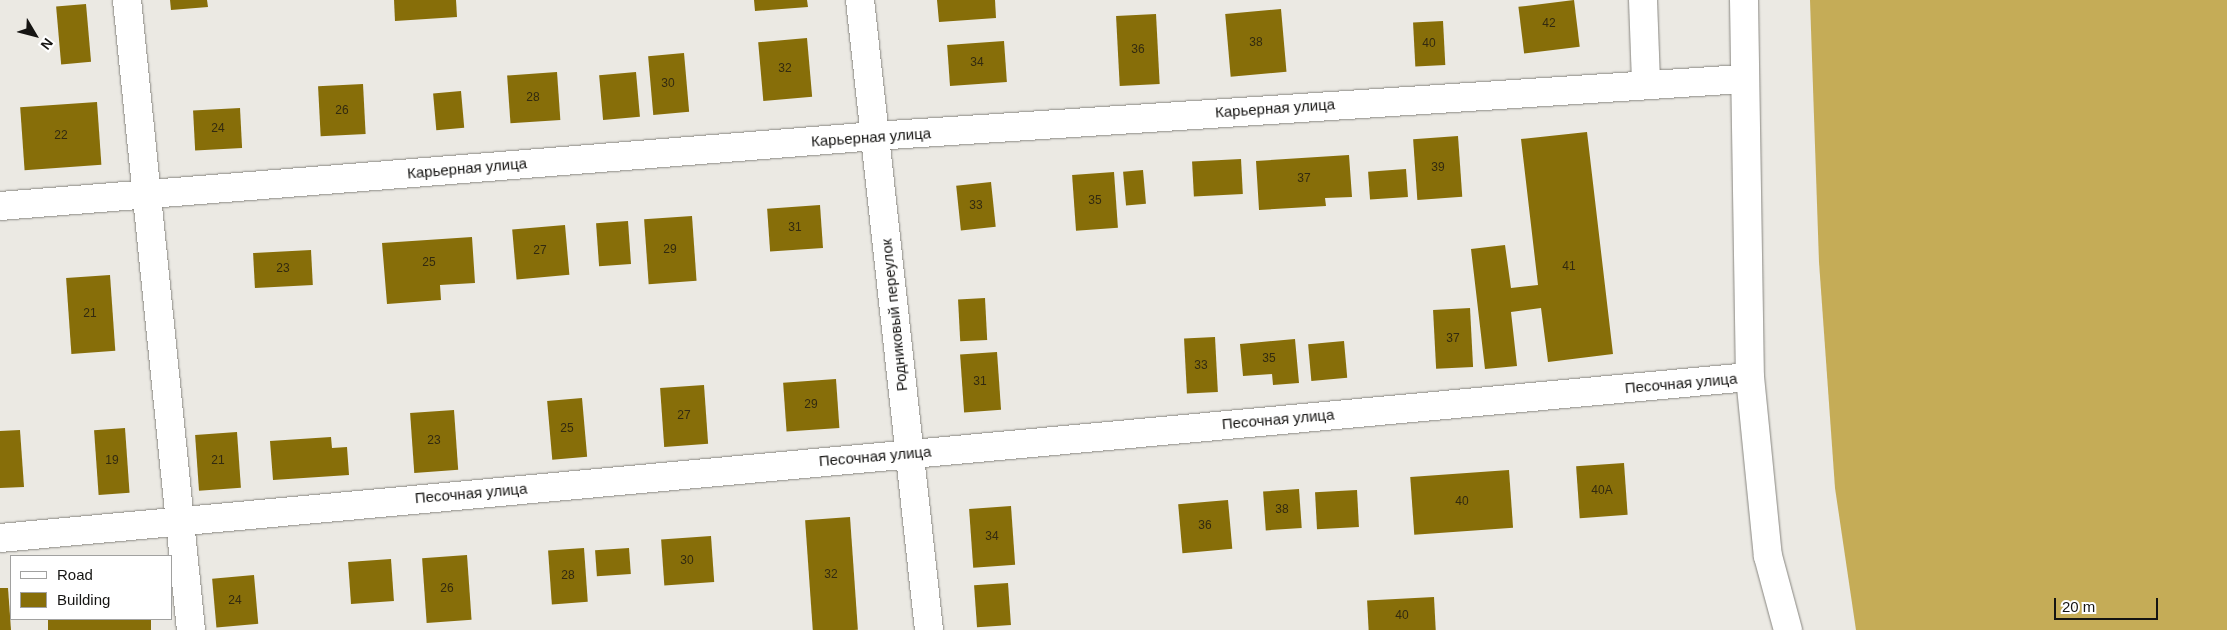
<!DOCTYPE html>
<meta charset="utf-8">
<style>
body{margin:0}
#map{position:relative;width:2227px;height:630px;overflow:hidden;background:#ebe9e3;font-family:Helvetica,sans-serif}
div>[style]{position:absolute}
.forest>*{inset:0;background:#c5ac57}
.building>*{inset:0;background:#876e09;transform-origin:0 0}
.roads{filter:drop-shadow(0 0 1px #888680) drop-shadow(0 0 1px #888680)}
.minor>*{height:28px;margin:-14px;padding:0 14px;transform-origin:14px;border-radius:14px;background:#fff}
.major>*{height:28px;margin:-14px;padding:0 14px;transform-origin:14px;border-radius:14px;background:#fff}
span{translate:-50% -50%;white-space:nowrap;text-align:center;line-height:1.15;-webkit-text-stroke:4px #fff;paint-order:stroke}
.number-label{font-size:12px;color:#322a10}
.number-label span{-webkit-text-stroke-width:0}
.street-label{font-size:15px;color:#151412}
.legend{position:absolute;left:10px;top:555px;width:162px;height:65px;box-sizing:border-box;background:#fff;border:1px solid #a1a1a0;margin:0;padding:6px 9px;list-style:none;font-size:15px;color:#151412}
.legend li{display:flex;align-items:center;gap:10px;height:25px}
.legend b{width:25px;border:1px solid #a1a1a0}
.north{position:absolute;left:10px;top:10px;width:50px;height:50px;-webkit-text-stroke:4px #fff;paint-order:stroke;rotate:127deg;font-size:14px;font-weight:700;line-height:20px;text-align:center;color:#151412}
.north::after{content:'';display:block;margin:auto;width:18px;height:22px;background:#151412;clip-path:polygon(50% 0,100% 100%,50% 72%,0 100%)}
.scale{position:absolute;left:2054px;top:598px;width:104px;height:22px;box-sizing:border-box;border:2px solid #151412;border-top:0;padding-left:6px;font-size:15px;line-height:18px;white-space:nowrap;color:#151412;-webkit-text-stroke:4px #fff;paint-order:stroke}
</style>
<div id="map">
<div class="forest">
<div style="clip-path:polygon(1810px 0,2227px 0,2227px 630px,1856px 630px,1835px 488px,1819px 262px)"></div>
</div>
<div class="building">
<div style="clip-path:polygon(170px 0,207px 0,208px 7px,171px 10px)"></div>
<div style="clip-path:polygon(394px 0,456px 0,457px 17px,395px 21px)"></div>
<div style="clip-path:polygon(754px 0,807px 0,808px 7px,755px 11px)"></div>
<div style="clip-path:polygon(937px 0,995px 0,996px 18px,939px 22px)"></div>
<div style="left:1574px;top:0;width:47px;height:56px;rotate:83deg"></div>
<div style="left:86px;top:4px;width:58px;height:30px;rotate:85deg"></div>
<div style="left:1281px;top:9px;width:63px;height:56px;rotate:85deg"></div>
<div style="left:1156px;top:14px;width:70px;height:40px;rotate:87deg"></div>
<div style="left:1443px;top:21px;width:44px;height:30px;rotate:87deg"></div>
<div style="left:807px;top:38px;width:59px;height:49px;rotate:85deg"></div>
<div style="left:1004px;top:41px;width:41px;height:57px;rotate:86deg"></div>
<div style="left:684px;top:53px;width:59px;height:36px;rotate:85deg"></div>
<div style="left:557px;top:72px;width:48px;height:50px;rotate:86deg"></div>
<div style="left:636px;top:72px;width:45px;height:37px;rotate:85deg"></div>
<div style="left:363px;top:84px;width:50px;height:45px;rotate:87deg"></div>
<div style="left:461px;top:91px;width:37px;height:28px;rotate:85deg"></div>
<div style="left:97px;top:102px;width:63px;height:77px;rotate:86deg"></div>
<div style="left:240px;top:108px;width:40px;height:47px;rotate:87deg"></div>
<div style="clip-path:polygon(1587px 132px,1613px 354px,1548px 362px,1541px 308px,1511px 312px,1517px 366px,1485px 369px,1471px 249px,1505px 245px,1511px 288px,1538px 285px,1521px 139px)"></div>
<div style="left:1458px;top:136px;width:61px;height:45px;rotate:86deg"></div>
<div style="clip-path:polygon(1349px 155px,1352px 197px,1325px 198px,1326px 206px,1259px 210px,1256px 161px)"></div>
<div style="left:1241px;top:159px;width:35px;height:49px;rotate:87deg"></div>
<div style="left:1406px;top:169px;width:28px;height:38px;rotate:86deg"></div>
<div style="left:1143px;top:170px;width:34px;height:20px;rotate:85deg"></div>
<div style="left:1114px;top:172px;width:56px;height:42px;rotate:86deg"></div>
<div style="left:991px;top:182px;width:45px;height:35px;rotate:84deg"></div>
<div style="left:820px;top:205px;width:43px;height:53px;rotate:86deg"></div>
<div style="left:692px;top:216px;width:65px;height:48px;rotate:86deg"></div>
<div style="left:628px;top:221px;width:43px;height:32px;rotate:86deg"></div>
<div style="left:565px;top:225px;width:50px;height:53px;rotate:85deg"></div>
<div style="clip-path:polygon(472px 237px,475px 283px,440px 285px,441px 300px,387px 304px,382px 243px)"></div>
<div style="left:311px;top:250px;width:35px;height:58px;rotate:87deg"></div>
<div style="left:110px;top:275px;width:76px;height:44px;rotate:86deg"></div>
<div style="left:985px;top:298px;width:42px;height:27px;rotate:87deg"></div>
<div style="left:1470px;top:308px;width:59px;height:37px;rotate:87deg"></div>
<div style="left:1215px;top:337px;width:55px;height:31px;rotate:87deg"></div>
<div style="clip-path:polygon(1295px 339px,1299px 383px,1273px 385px,1272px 374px,1243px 376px,1240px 344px)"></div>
<div style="left:1344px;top:341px;width:37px;height:36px;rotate:85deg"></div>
<div style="left:997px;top:352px;width:58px;height:37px;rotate:86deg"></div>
<div style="left:836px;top:379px;width:49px;height:53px;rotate:86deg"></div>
<div style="left:704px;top:385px;width:59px;height:44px;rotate:86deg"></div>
<div style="left:582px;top:398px;width:59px;height:35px;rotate:85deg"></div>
<div style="left:454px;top:410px;width:60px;height:44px;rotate:86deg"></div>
<div style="left:125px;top:428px;width:65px;height:31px;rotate:86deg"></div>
<div style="clip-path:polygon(20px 430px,24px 487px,0 488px,0 431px)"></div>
<div style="left:237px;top:432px;width:56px;height:42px;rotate:86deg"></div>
<div style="clip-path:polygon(331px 437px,332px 448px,347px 447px,349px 475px,273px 480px,270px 441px)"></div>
<div style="left:1624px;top:463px;width:52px;height:48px;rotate:86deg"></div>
<div style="left:1509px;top:470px;width:58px;height:99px;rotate:86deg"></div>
<div style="left:1299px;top:489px;width:39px;height:36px;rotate:86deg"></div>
<div style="left:1357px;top:490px;width:37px;height:42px;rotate:87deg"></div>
<div style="left:1228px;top:500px;width:49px;height:50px;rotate:85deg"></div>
<div style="left:1011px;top:506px;width:59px;height:42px;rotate:86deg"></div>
<div style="left:850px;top:517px;width:113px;height:45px;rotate:86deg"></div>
<div style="left:711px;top:536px;width:46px;height:50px;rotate:86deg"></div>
<div style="left:584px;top:548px;width:54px;height:36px;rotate:86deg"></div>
<div style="left:629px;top:548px;width:26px;height:34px;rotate:86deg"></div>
<div style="left:467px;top:555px;width:65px;height:45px;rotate:86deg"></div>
<div style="left:391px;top:559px;width:42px;height:43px;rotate:86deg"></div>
<div style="left:254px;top:575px;width:49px;height:42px;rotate:85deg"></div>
<div style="left:1008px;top:583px;width:42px;height:34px;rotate:86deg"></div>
<div style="clip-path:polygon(0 588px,8px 588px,11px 630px,0 630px)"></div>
<div style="left:1434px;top:597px;width:33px;height:67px;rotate:87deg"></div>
<div style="left:48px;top:619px;width:103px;height:11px"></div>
</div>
<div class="roads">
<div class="minor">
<div style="left:127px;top:0;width:633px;rotate:84.2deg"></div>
<div style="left:860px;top:0;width:634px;rotate:83.75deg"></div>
<div style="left:1643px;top:0;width:83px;rotate:87.9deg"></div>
<div style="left:0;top:206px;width:878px;rotate:-4.57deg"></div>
<div style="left:875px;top:136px;width:869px;rotate:-3.76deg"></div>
<div style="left:0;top:538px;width:1757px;rotate:-5.26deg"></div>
</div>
<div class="major">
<div style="left:1744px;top:0;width:377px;rotate:89.1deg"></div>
<div style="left:1750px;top:377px;width:180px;rotate:84.3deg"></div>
<div style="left:1768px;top:556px;width:77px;rotate:74.9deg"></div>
</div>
</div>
<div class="number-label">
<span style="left:1549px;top:24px">42</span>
<span style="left:1256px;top:43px">38</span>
<span style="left:1429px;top:44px">40</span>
<span style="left:1138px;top:50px">36</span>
<span style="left:977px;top:63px">34</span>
<span style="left:785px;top:69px">32</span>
<span style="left:668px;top:84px">30</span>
<span style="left:533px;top:98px">28</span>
<span style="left:342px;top:111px">26</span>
<span style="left:218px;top:129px">24</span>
<span style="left:61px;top:136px">22</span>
<span style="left:1438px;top:168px">39</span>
<span style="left:1304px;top:179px">37</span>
<span style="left:1095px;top:201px">35</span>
<span style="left:976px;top:206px">33</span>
<span style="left:795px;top:228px">31</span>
<span style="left:670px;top:250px">29</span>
<span style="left:540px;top:251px">27</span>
<span style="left:429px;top:263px">25</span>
<span style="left:1569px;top:267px">41</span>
<span style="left:283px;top:269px">23</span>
<span style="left:90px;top:314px">21</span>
<span style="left:1453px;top:339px">37</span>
<span style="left:1269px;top:359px">35</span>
<span style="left:1201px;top:366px">33</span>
<span style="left:980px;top:382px">31</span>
<span style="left:811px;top:405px">29</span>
<span style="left:684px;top:416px">27</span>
<span style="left:567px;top:429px">25</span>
<span style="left:434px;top:441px">23</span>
<span style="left:112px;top:461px">19</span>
<span style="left:218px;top:461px">21</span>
<span style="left:1602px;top:491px">40А</span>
<span style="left:1462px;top:502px">40</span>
<span style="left:1282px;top:510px">38</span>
<span style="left:1205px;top:526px">36</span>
<span style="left:992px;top:537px">34</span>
<span style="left:687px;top:561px">30</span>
<span style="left:831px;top:575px">32</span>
<span style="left:568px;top:576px">28</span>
<span style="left:447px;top:589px">26</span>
<span style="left:235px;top:601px">24</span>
<span style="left:1402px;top:616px">40</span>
</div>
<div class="street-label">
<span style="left:1275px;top:108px;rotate:-4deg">Карьерная улица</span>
<span style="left:871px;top:137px;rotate:-4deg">Карьерная улица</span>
<span style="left:467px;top:168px;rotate:-5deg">Карьерная улица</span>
<span style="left:894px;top:315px;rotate:-96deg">Родниковый переулок</span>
<span style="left:1681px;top:383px;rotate:-5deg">Песочная улица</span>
<span style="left:1278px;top:419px;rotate:-5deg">Песочная улица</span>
<span style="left:875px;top:456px;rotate:-5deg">Песочная улица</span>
<span style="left:471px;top:493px;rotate:-5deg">Песочная улица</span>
</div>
<ul class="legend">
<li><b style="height:6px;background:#fff"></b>Road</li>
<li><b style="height:14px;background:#876e09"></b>Building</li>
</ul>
<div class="north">N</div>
<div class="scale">20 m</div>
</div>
